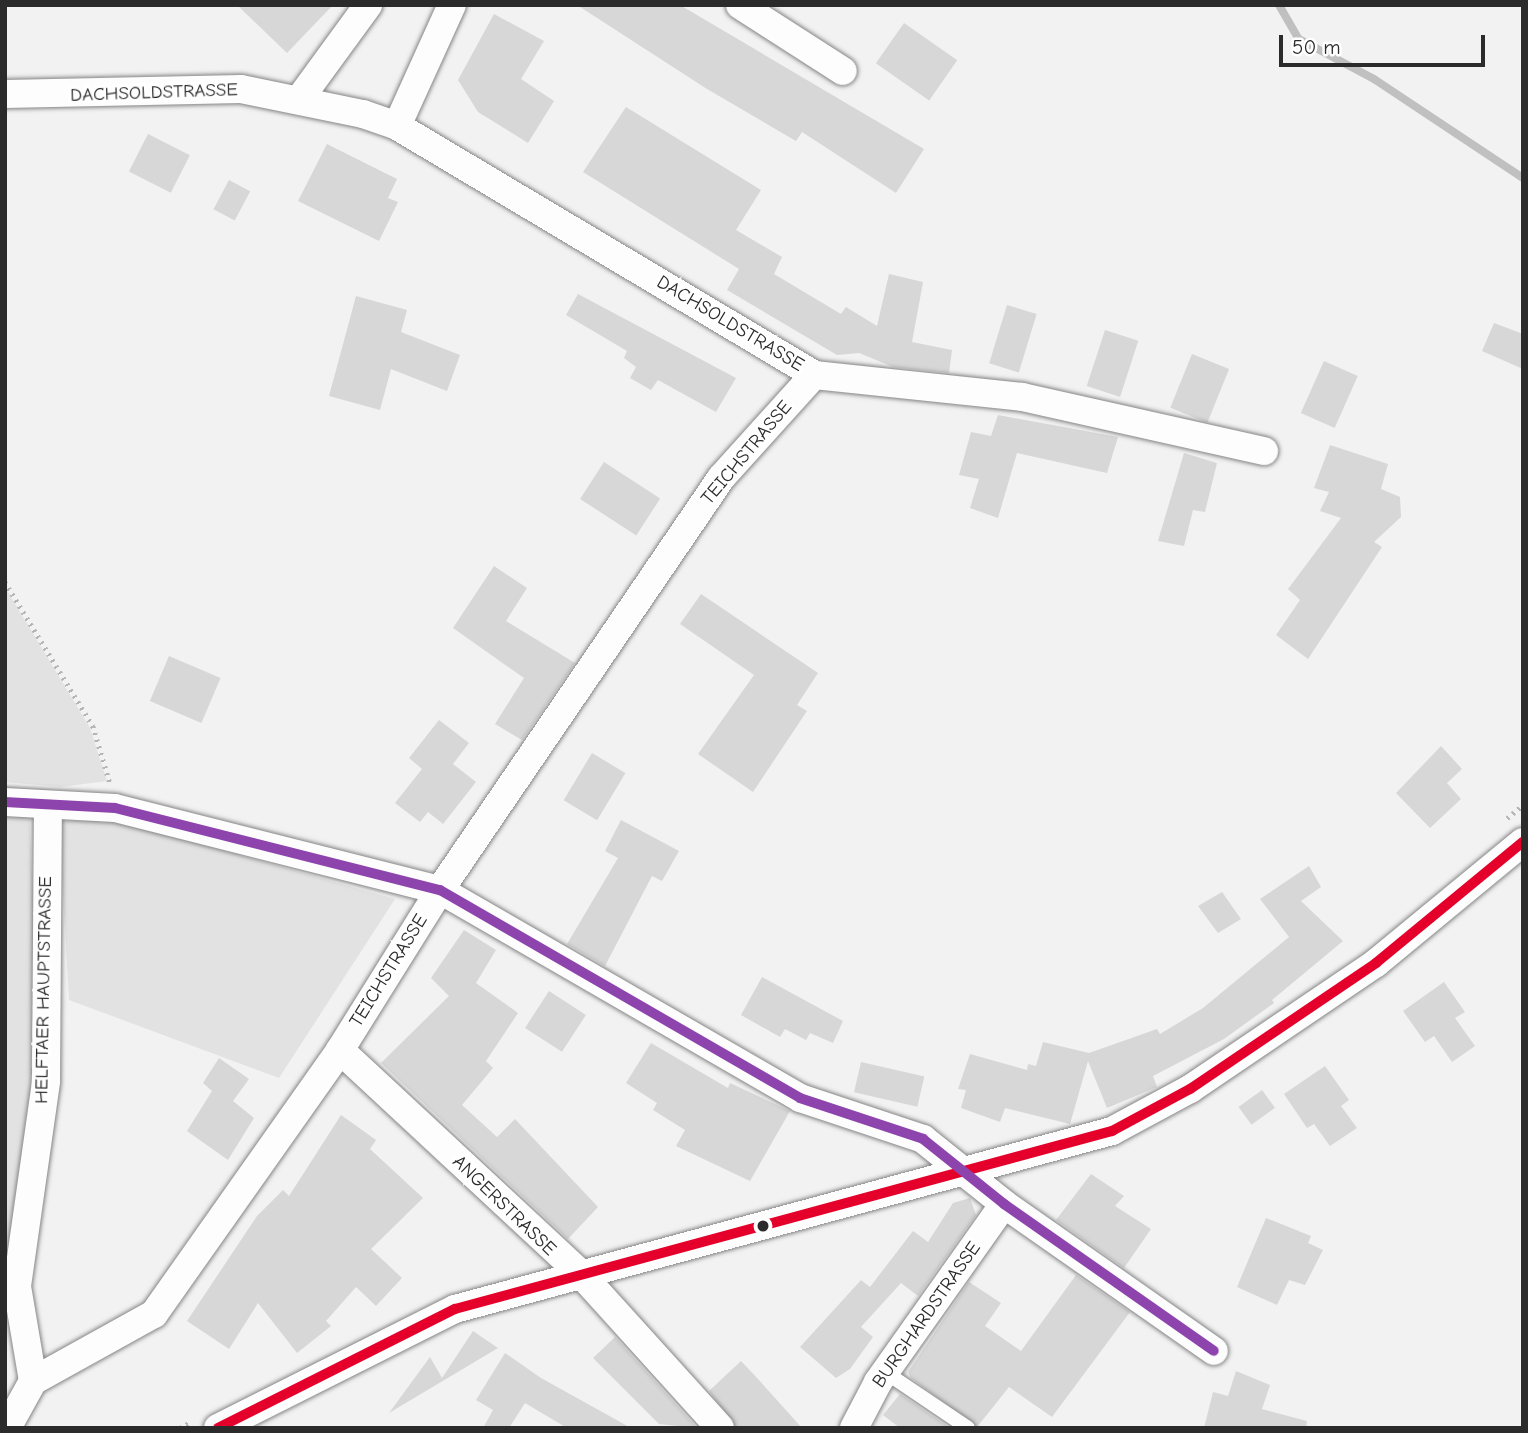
<!DOCTYPE html>
<style>
body{margin:0}
#map{position:relative;width:1528px;height:1433px;overflow:hidden;background:#f2f2f2;font-family:"Comic Neue",sans-serif}
div>[style]{position:absolute}
.built>*{inset:0;background:#e2e2e2}
.stream>*{height:8px;margin:-4px;padding:0 4px;transform-origin:4px;border-radius:4px;background:#c0c0c0}
.building>*{inset:0;background:#d7d7d7;transform-origin:0 0}
.path>*{height:4.5px;margin-top:-2.25px;transform-origin:0;background:repeating-linear-gradient(90deg,#b5b5b5 0 2px,transparent 0 7px)}
.roads{filter:drop-shadow(0 0 2px #858585) drop-shadow(0 0 2px #858585)}
.service>*{height:14px;margin:-7px;padding:0 7px;transform-origin:7px;border-radius:7px;background:#fdfdfd}
.minor>*{height:28px;margin:-14px;padding:0 14px;transform-origin:14px;border-radius:14px;background:#fdfdfd}
.bus-1>*{height:10px;margin:-5px;padding:0 5px;transform-origin:5px;border-radius:5px;background:#e4002b}
.bus-2>*{height:10px;margin:-5px;padding:0 5px;transform-origin:5px;border-radius:5px;background:#8e44ad}
.dots>*{width:19px;height:19px;translate:-50% -50%;box-sizing:border-box;border:4px solid #fff;border-radius:50%}
span{translate:-50% -50%;white-space:nowrap;text-align:center;line-height:1.15;-webkit-text-stroke:7px #fff;paint-order:stroke}
.street-label{font-size:19px;color:#2b2b2b}
.frame{position:absolute;inset:0;border:7px solid #2b2b2b;pointer-events:none}
.scale{position:absolute;left:1279px;top:35px;width:206px;height:32px;box-sizing:border-box;border:4px solid #2b2b2b;border-top:0;padding-left:9px;font-size:21px;line-height:24px;white-space:nowrap;color:#2b2b2b;-webkit-text-stroke:5px #fff;paint-order:stroke}
</style>
<div id="map">
<div class="built">
<div style="clip-path:polygon(5px 587px,90px 728px,107px 781px,61px 787px,5px 782px)"></div>
<div style="clip-path:polygon(5px 807px,29px 809px,42px 1081px,5px 1302px)"></div>
<div style="clip-path:polygon(59px 821px,119px 821px,395px 899px,279px 1078px,69px 1000px)"></div>
</div>
<div class="stream">
<div style="left:1279px;top:5px;width:39px;rotate:60deg"></div>
<div style="left:1299px;top:39px;width:85px;rotate:28.1deg"></div>
<div style="left:1374px;top:79px;width:179px;rotate:33.6deg"></div>
</div>
<div class="building">
<div style="clip-path:polygon(237px 5px,333px 5px,287px 53px)"></div>
<div style="clip-path:polygon(577px 5px,680px 5px,924px 149px,896px 193px,802px 132px,796px 141px,707px 89px)"></div>
<div style="clip-path:polygon(494px 14px,544px 41px,521px 79px,554px 101px,528px 143px,478px 112px,458px 80px)"></div>
<div style="left:904px;top:23px;width:65px;height:49px;rotate:35deg"></div>
<div style="clip-path:polygon(626px 107px,761px 190px,736px 230px,782px 257px,774px 274px,841px 314px,846px 307px,877px 326px,889px 274px,923px 282px,912px 342px,952px 350px,949px 373px,893px 367px,859px 353px,837px 355px,727px 290px,739px 269px,583px 172px)"></div>
<div style="left:148px;top:134px;width:47px;height:42px;rotate:27deg"></div>
<div style="clip-path:polygon(327px 144px,397px 179px,388px 198px,398px 202px,379px 241px,298px 201px)"></div>
<div style="left:229px;top:180px;width:24px;height:33px;rotate:28deg"></div>
<div style="clip-path:polygon(578px 294px,736px 378px,716px 412px,658px 380px,651px 390px,630px 378px,636px 367px,624px 358px,627px 351px,566px 315px)"></div>
<div style="clip-path:polygon(356px 296px,407px 310px,401px 332px,460px 355px,447px 391px,391px 369px,380px 410px,329px 396px)"></div>
<div style="left:1007px;top:305px;width:31px;height:61px;rotate:17deg"></div>
<div style="clip-path:polygon(1494px 323px,1523px 334px,1523px 369px,1482px 351px)"></div>
<div style="left:1105px;top:330px;width:35px;height:59px;rotate:18deg"></div>
<div style="left:1192px;top:354px;width:40px;height:58px;rotate:22deg"></div>
<div style="left:1324px;top:361px;width:37px;height:57px;rotate:24deg"></div>
<div style="clip-path:polygon(998px 415px,1118px 437px,1107px 473px,1017px 453px,998px 518px,970px 508px,979px 479px,959px 475px,971px 432px,991px 436px)"></div>
<div style="clip-path:polygon(1330px 445px,1388px 464px,1381px 489px,1400px 497px,1401px 517px,1374px 542px,1382px 547px,1308px 659px,1276px 635px,1300px 600px,1288px 589px,1341px 518px,1320px 511px,1329px 492px,1314px 488px)"></div>
<div style="clip-path:polygon(1184px 453px,1217px 463px,1205px 512px,1193px 510px,1184px 546px,1158px 541px)"></div>
<div style="left:604px;top:462px;width:67px;height:44px;rotate:33deg"></div>
<div style="clip-path:polygon(494px 566px,527px 588px,506px 621px,575px 663px,522px 740px,495px 724px,524px 678px,453px 628px)"></div>
<div style="clip-path:polygon(701px 594px,818px 673px,797px 705px,807px 711px,753px 792px,698px 754px,754px 675px,680px 624px)"></div>
<div style="left:169px;top:656px;width:56px;height:49px;rotate:23deg"></div>
<div style="clip-path:polygon(439px 720px,469px 743px,453px 764px,476px 782px,443px 824px,428px 812px,420px 822px,395px 803px,422px 769px,409px 758px)"></div>
<div style="clip-path:polygon(1441px 746px,1462px 769px,1447px 783px,1461px 799px,1430px 828px,1396px 793px)"></div>
<div style="left:592px;top:753px;width:39px;height:55px;rotate:31deg"></div>
<div style="clip-path:polygon(621px 820px,679px 851px,662px 881px,652px 876px,605px 966px,567px 944px,618px 858px,605px 851px)"></div>
<div style="clip-path:polygon(1309px 866px,1321px 887px,1301px 901px,1343px 941px,1272px 1000px,1274px 1003px,1224px 1039px,1153px 1076px,1157px 1087px,1107px 1108px,1088px 1061px,1070px 1124px,1005px 1108px,1000px 1122px,961px 1108px,966px 1090px,958px 1089px,970px 1054px,1027px 1070px,1028px 1064px,1036px 1066px,1043px 1042px,1089px 1053px,1157px 1029px,1160px 1034px,1203px 1008px,1289px 937px,1260px 899px)"></div>
<div style="clip-path:polygon(1222px 892px,1241px 919px,1218px 933px,1198px 906px)"></div>
<div style="clip-path:polygon(464px 930px,496px 950px,476px 983px,518px 1013px,486px 1061px,493px 1068px,462px 1105px,497px 1137px,515px 1119px,598px 1207px,568px 1239px,381px 1063px,449px 996px,431px 978px)"></div>
<div style="clip-path:polygon(762px 977px,843px 1021px,833px 1043px,810px 1033px,806px 1040px,785px 1029px,780px 1037px,741px 1015px)"></div>
<div style="clip-path:polygon(1444px 982px,1465px 1012px,1455px 1018px,1475px 1046px,1452px 1062px,1434px 1036px,1425px 1042px,1403px 1011px)"></div>
<div style="left:549px;top:991px;width:44px;height:44px;rotate:33deg"></div>
<div style="clip-path:polygon(651px 1043px,728px 1088px,730px 1083px,790px 1111px,750px 1181px,676px 1146px,685px 1130px,653px 1110px,657px 1103px,626px 1083px)"></div>
<div style="clip-path:polygon(219px 1058px,249px 1079px,233px 1101px,254px 1118px,228px 1160px,187px 1131px,212px 1091px,203px 1083px)"></div>
<div style="left:861px;top:1062px;width:65px;height:31px;rotate:13deg"></div>
<div style="clip-path:polygon(1325px 1066px,1349px 1100px,1341px 1106px,1357px 1128px,1330px 1146px,1314px 1124px,1307px 1128px,1284px 1094px)"></div>
<div style="left:1262px;top:1090px;width:22px;height:29px;rotate:54deg"></div>
<div style="clip-path:polygon(341px 1115px,376px 1140px,370px 1149px,423px 1198px,371px 1249px,402px 1278px,376px 1306px,356px 1287px,326px 1321px,331px 1326px,297px 1353px,258px 1303px,229px 1349px,187px 1321px,257px 1216px,283px 1190px,289px 1196px)"></div>
<div style="clip-path:polygon(1091px 1174px,1124px 1196px,1115px 1206px,1151px 1229px,1124px 1268px,1056px 1220px)"></div>
<div style="clip-path:polygon(970px 1198px,976px 1215px,918px 1296px,901px 1283px,861px 1327px,873px 1337px,850px 1369px,836px 1378px,800px 1347px,861px 1280px,870px 1287px,913px 1231px,928px 1242px,953px 1203px)"></div>
<div style="clip-path:polygon(1266px 1218px,1311px 1236px,1308px 1243px,1323px 1250px,1305px 1285px,1289px 1280px,1277px 1305px,1237px 1287px)"></div>
<div style="clip-path:polygon(1076px 1275px,1130px 1312px,1052px 1417px,1009px 1387px,977px 1427px,911px 1378px,908px 1372px,969px 1282px,1001px 1303px,985px 1326px,1021px 1351px)"></div>
<div style="clip-path:polygon(473px 1331px,498px 1348px,389px 1413px,430px 1357px,442px 1378px)"></div>
<div style="clip-path:polygon(615px 1337px,697px 1428px,659px 1424px,593px 1358px)"></div>
<div style="clip-path:polygon(505px 1353px,541px 1378px,631px 1428px,567px 1428px,525px 1403px,509px 1428px,483px 1428px,493px 1410px,476px 1400px)"></div>
<div style="clip-path:polygon(741px 1361px,758px 1379px,802px 1428px,736px 1428px,709px 1391px)"></div>
<div style="clip-path:polygon(1236px 1371px,1270px 1385px,1262px 1409px,1307px 1421px,1306px 1428px,1204px 1428px,1213px 1392px,1228px 1396px)"></div>
<div style="clip-path:polygon(900px 1394px,950px 1428px,900px 1428px,883px 1415px)"></div>
</div>
<div class="path">
<div style="left:5px;top:582px;width:169px;rotate:58.6deg"></div>
<div style="left:93px;top:726px;width:59px;rotate:73.4deg"></div>
<div style="left:1507px;top:818px;width:21px;rotate:-39deg"></div>
<div style="left:180px;top:1428px;width:13px;rotate:-29deg"></div>
</div>
<div class="roads">
<div class="service">
<div style="left:885px;top:1372px;width:100px;rotate:34deg"></div>
</div>
<div class="minor">
<div style="left:740px;top:5px;width:122px;rotate:32.7deg"></div>
<div style="left:5px;top:94px;width:236px;rotate:-1.2deg"></div>
<div style="left:241px;top:89px;width:125px;rotate:11.6deg"></div>
<div style="left:363px;top:114px;width:36px;rotate:19deg"></div>
<div style="left:397px;top:126px;width:486px;rotate:30.8deg"></div>
<div style="left:814px;top:375px;width:209px;rotate:6deg"></div>
<div style="left:1022px;top:397px;width:248px;rotate:12.6deg"></div>
<div style="left:301px;top:97px;width:114px;rotate:-53.9deg"></div>
<div style="left:397px;top:126px;width:133px;rotate:-65.6deg"></div>
<div style="left:5px;top:802px;width:110px;rotate:3.1deg"></div>
<div style="left:115px;top:808px;width:335px;rotate:14.2deg"></div>
<div style="left:440px;top:890px;width:416px;rotate:30deg"></div>
<div style="left:800px;top:1098px;width:130px;rotate:18.4deg"></div>
<div style="left:923px;top:1139px;width:104px;rotate:38.7deg"></div>
<div style="left:1004px;top:1204px;width:256px;rotate:35deg"></div>
<div style="left:340px;top:1050px;width:329px;rotate:42.9deg"></div>
<div style="left:581px;top:1274px;width:207px;rotate:47.9deg"></div>
<div style="left:33px;top:1381px;width:96px;rotate:-99.6deg"></div>
<div style="left:17px;top:1286px;width:207px;rotate:-81.9deg"></div>
<div style="left:46px;top:1081px;width:276px;rotate:-89.6deg"></div>
<div style="left:7px;top:1428px;width:54px;rotate:-61deg"></div>
<div style="left:33px;top:1381px;width:138px;rotate:-29deg"></div>
<div style="left:154px;top:1314px;width:323px;rotate:-54.8deg"></div>
<div style="left:340px;top:1050px;width:189px;rotate:-58deg"></div>
<div style="left:440px;top:890px;width:499px;rotate:-55.7deg"></div>
<div style="left:721px;top:478px;width:139px;rotate:-47.9deg"></div>
<div style="left:218px;top:1428px;width:265px;rotate:-26.7deg"></div>
<div style="left:455px;top:1309px;width:681px;rotate:-15.16deg"></div>
<div style="left:1112px;top:1131px;width:89px;rotate:-28.3deg"></div>
<div style="left:1190px;top:1089px;width:225px;rotate:-34.1deg"></div>
<div style="left:1376px;top:963px;width:190px;rotate:-39.5deg"></div>
<div style="left:854px;top:1428px;width:52px;rotate:-62.4deg"></div>
<div style="left:878px;top:1382px;width:218px;rotate:-54.7deg"></div>
</div>
</div>
<div class="bus-1">
<div style="left:218px;top:1428px;width:265px;rotate:-26.7deg"></div>
<div style="left:455px;top:1309px;width:681px;rotate:-15.16deg"></div>
<div style="left:1112px;top:1131px;width:89px;rotate:-28.3deg"></div>
<div style="left:1190px;top:1089px;width:225px;rotate:-34.1deg"></div>
<div style="left:1376px;top:963px;width:190px;rotate:-39.5deg"></div>
</div>
<div class="bus-2">
<div style="left:5px;top:802px;width:110px;rotate:3.1deg"></div>
<div style="left:115px;top:808px;width:335px;rotate:14.2deg"></div>
<div style="left:440px;top:890px;width:416px;rotate:30deg"></div>
<div style="left:800px;top:1098px;width:130px;rotate:18.4deg"></div>
<div style="left:923px;top:1139px;width:104px;rotate:38.7deg"></div>
<div style="left:1004px;top:1204px;width:256px;rotate:35deg"></div>
</div>
<div class="dots">
<div style="left:763px;top:1226px;background:#2b2b2b"></div>
</div>
<div class="street-label">
<span style="left:154px;top:93px;rotate:-2deg">DACHSOLDSTRASSE</span>
<span style="left:730px;top:324px;rotate:31deg">DACHSOLDSTRASSE</span>
<span style="left:747px;top:453px;rotate:-50deg">TEICHSTRASSE</span>
<span style="left:389px;top:971px;rotate:-58deg">TEICHSTRASSE</span>
<span style="left:44px;top:990px;rotate:-89deg">HELFTAER HAUPTSTRASSE</span>
<span style="left:504px;top:1206px;rotate:44deg">ANGERSTRASSE</span>
<span style="left:927px;top:1315px;rotate:-55deg">BURGHARDSTRASSE</span>
</div>
<div class="frame"></div>
<div class="scale">50 m</div>
</div>
